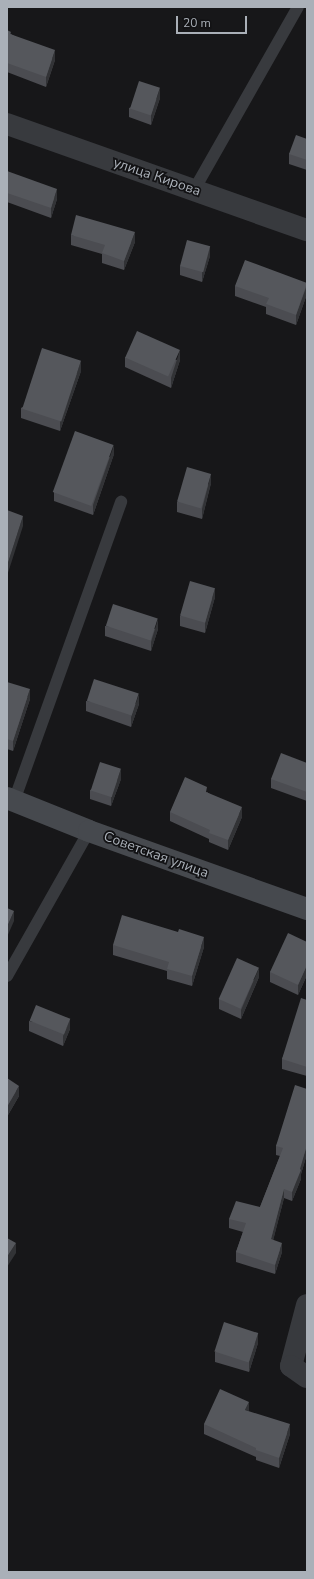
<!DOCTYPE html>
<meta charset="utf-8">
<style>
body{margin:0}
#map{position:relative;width:314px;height:1579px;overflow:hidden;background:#171719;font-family:"Nunito Sans",sans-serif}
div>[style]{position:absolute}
.lane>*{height:12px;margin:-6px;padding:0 6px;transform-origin:6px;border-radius:6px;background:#383a3e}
.street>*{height:22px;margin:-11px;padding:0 11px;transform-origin:11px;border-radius:11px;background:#383a3e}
.secondary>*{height:22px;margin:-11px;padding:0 11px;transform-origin:11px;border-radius:11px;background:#46494e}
.wall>*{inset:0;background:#4b4c51}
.shaded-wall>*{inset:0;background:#323336}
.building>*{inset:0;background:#55575c;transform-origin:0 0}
span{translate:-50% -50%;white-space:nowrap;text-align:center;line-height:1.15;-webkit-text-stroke:3.5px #121214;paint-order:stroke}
.street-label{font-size:14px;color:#aab0b8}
.frame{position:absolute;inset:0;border:8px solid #aab0b8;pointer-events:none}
.scale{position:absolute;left:176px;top:16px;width:71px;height:18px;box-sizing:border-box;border:2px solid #aab0b8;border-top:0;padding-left:5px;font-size:12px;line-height:14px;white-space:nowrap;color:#aab0b8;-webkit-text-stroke:3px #121214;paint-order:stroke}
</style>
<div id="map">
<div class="lane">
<div style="left:194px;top:190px;width:210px;rotate:-60.4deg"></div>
<div style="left:14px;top:801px;width:318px;rotate:-70.3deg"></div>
<div style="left:7px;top:976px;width:167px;rotate:-60.5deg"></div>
</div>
<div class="street">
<div style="left:7px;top:124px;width:318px;rotate:19.5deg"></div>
<div style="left:307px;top:1305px;width:63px;rotate:104.7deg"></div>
<div style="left:291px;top:1366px;width:19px;rotate:35deg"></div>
</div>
<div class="secondary">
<div style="left:7px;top:798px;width:88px;rotate:21.9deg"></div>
<div style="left:89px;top:831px;width:232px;rotate:19.7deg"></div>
</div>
<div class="wall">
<div style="clip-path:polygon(7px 30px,11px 34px,55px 60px,46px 87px,7px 72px)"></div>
<div style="clip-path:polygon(160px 98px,151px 125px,129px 117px,129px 108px)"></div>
<div style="clip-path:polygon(307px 139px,307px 170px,289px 164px,289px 154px)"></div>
<div style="clip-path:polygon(7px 171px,57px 199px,51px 218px,7px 202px)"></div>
<div style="clip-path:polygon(71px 235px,135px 242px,124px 270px,102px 263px,102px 254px,71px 245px)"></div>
<div style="clip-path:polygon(210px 256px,202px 282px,180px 275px,180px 266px)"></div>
<div style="clip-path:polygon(307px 283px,307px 294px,296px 325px,266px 314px,266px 307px,235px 296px,235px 286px)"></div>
<div style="clip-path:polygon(125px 357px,180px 360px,171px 388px,125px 367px)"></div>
<div style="clip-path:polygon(81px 371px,60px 431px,21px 418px,21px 408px)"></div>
<div style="clip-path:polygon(114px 454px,93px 515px,54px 501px,54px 492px)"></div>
<div style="clip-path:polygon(211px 483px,202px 519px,177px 512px,177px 502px)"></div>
<div style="clip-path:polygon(215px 597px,205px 633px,180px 626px,180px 616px)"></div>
<div style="clip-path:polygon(105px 626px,158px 629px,151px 651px,105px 636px)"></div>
<div style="clip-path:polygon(7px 682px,30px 699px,13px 751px,7px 749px)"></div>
<div style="clip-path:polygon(86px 701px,139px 704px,131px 727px,86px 711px)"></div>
<div style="clip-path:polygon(307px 763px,307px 801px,271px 788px,271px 779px)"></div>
<div style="clip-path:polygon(121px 779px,111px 806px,90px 799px,90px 790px)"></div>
<div style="clip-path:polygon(207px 792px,242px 817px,228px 850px,209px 842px,209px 839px,170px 821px,170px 812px)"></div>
<div style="clip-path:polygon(307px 853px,307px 871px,306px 870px,306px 857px)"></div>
<div style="clip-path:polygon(307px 942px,307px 975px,298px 995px,270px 982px,270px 972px)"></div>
<div style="clip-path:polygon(113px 945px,204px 947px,192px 986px,167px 979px,167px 971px,113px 955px)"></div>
<div style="clip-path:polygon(259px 977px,241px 1019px,219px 1009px,219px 999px)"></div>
<div style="clip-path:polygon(307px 1000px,307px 1076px,282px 1069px,282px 1059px)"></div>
<div style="clip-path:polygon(29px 1021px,70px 1029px,63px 1046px,29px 1031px)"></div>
<div style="clip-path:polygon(7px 1078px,19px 1096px,8px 1115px,7px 1114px)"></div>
<div style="clip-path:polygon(307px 1089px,307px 1154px,301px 1174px,301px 1179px,292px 1201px,284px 1198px,273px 1240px,282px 1252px,275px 1274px,236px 1262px,236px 1252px,243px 1232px,229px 1228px,229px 1219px,260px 1207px,280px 1156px,276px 1155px,276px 1146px)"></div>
<div style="clip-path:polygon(258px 1343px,249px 1372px,215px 1362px,215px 1352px)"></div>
<div style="clip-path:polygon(249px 1412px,290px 1434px,279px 1468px,256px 1460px,256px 1457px,204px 1434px,204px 1424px)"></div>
</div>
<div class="shaded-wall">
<div style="clip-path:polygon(55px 50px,55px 60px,46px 87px,46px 77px)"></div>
<div style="clip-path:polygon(160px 88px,160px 98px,151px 125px,151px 115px)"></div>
<div style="clip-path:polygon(57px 189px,57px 199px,51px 218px,51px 208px)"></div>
<div style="clip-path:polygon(135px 232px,135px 242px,124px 270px,124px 261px)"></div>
<div style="clip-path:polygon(210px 246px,210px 256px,202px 282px,202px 272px)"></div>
<div style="clip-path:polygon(307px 285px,307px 294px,296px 325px,296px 315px)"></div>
<div style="clip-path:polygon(180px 350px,180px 360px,171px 388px,171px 378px)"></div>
<div style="clip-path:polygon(81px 361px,81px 371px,60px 431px,60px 422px)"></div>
<div style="clip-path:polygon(114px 445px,114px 454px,93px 515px,93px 505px)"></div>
<div style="clip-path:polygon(211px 474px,211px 483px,202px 519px,202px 509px)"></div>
<div style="clip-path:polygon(23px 516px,23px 526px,7px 576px,7px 566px)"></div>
<div style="clip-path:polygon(215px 588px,215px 597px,205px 633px,205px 623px)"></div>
<div style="clip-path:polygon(158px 619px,158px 629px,151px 651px,151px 642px)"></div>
<div style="clip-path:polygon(30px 689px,30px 699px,13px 751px,13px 741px)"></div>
<div style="clip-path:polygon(139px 694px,139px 704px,131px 727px,131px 717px)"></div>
<div style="clip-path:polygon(121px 769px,121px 779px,111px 806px,111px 797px)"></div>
<div style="clip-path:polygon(242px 807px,242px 817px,228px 850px,228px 840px)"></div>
<div style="clip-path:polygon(14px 911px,14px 921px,7px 937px,7px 927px)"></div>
<div style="clip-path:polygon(204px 937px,204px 947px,192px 986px,192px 976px)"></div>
<div style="clip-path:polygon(307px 965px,307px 975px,298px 995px,298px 985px)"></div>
<div style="clip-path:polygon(259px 968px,259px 977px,241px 1019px,241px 1010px)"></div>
<div style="clip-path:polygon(70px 1019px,70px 1029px,63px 1046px,63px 1036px)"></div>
<div style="clip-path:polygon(19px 1086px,19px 1096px,8px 1115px,8px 1105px)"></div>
<div style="clip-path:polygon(307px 1145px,307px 1154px,301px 1174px,301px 1179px,292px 1201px,292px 1192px)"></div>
<div style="clip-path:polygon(284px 1189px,284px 1198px,271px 1249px,271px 1239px)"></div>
<div style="clip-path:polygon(16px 1243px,16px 1253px,7px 1267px,7px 1257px)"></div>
<div style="clip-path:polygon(282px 1243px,282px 1252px,275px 1274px,275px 1265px)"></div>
<div style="clip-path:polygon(258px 1333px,258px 1343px,249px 1372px,249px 1362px)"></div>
<div style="clip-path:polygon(249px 1402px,249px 1411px,245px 1410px)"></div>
<div style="clip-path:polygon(290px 1424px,290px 1434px,279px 1468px,279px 1458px)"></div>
</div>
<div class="building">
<div style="clip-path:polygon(7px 30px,11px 32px,10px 34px,55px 50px,46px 77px,7px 63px)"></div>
<div style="left:139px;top:81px;width:22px;height:29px;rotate:18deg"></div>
<div style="clip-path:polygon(296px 135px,307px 139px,307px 160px,289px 154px)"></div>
<div style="clip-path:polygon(7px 171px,57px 189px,51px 208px,7px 193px)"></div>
<div style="clip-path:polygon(76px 215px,135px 232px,124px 261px,102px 253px,105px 245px,71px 235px)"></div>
<div style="left:187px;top:240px;width:24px;height:27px;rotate:15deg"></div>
<div style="clip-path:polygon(245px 260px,307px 283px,296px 315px,266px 304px,269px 298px,235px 286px)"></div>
<div style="left:137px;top:331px;width:47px;height:29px;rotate:24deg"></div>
<div style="left:42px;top:348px;width:41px;height:64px;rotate:18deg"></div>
<div style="left:75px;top:431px;width:41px;height:65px;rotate:20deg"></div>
<div style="left:187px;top:467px;width:25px;height:36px;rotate:16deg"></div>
<div style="clip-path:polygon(7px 510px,23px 516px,7px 566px)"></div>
<div style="left:190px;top:581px;width:26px;height:36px;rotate:16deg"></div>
<div style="left:113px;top:604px;width:47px;height:23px;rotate:18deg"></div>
<div style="left:94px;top:679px;width:47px;height:23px;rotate:18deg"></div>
<div style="clip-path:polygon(7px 682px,30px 689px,13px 741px,7px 739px)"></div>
<div style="clip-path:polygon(281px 753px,307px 763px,307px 792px,271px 779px)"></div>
<div style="left:100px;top:762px;width:22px;height:30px;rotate:18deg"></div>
<div style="clip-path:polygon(185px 777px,207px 787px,206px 792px,242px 807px,228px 840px,209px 833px,210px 830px,170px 812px)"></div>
<div style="clip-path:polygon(7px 908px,14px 911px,7px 927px)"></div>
<div style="clip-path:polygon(122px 915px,178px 932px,179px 929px,204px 937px,192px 976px,167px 969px,169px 962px,113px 945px)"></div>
<div style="clip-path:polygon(288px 933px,307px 942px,307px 965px,298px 985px,270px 972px)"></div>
<div style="left:237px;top:958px;width:24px;height:45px;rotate:24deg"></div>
<div style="clip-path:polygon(301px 998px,307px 1000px,307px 1067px,282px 1059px)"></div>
<div style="left:36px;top:1005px;width:37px;height:17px;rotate:22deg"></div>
<div style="clip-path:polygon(7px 1078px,19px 1086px,8px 1105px,7px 1104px)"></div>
<div style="clip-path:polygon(295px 1085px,307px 1089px,307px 1145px,300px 1169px,301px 1170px,292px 1192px,284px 1189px,271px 1239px,282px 1243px,275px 1265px,236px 1252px,246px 1223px,229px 1219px,236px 1201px,260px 1207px,283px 1148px,276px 1146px)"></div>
<div style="clip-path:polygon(7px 1238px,16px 1243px,7px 1257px)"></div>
<div style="left:224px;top:1322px;width:36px;height:31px;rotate:18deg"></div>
<div style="clip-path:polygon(220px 1389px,249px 1402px,245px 1410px,290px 1424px,279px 1458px,256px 1450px,256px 1448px,204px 1424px)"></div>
</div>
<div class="street-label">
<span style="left:157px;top:177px;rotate:19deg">улица Кирова</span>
<span style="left:156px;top:855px;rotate:20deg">Советская улица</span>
</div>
<div class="frame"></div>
<div class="scale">20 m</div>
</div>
